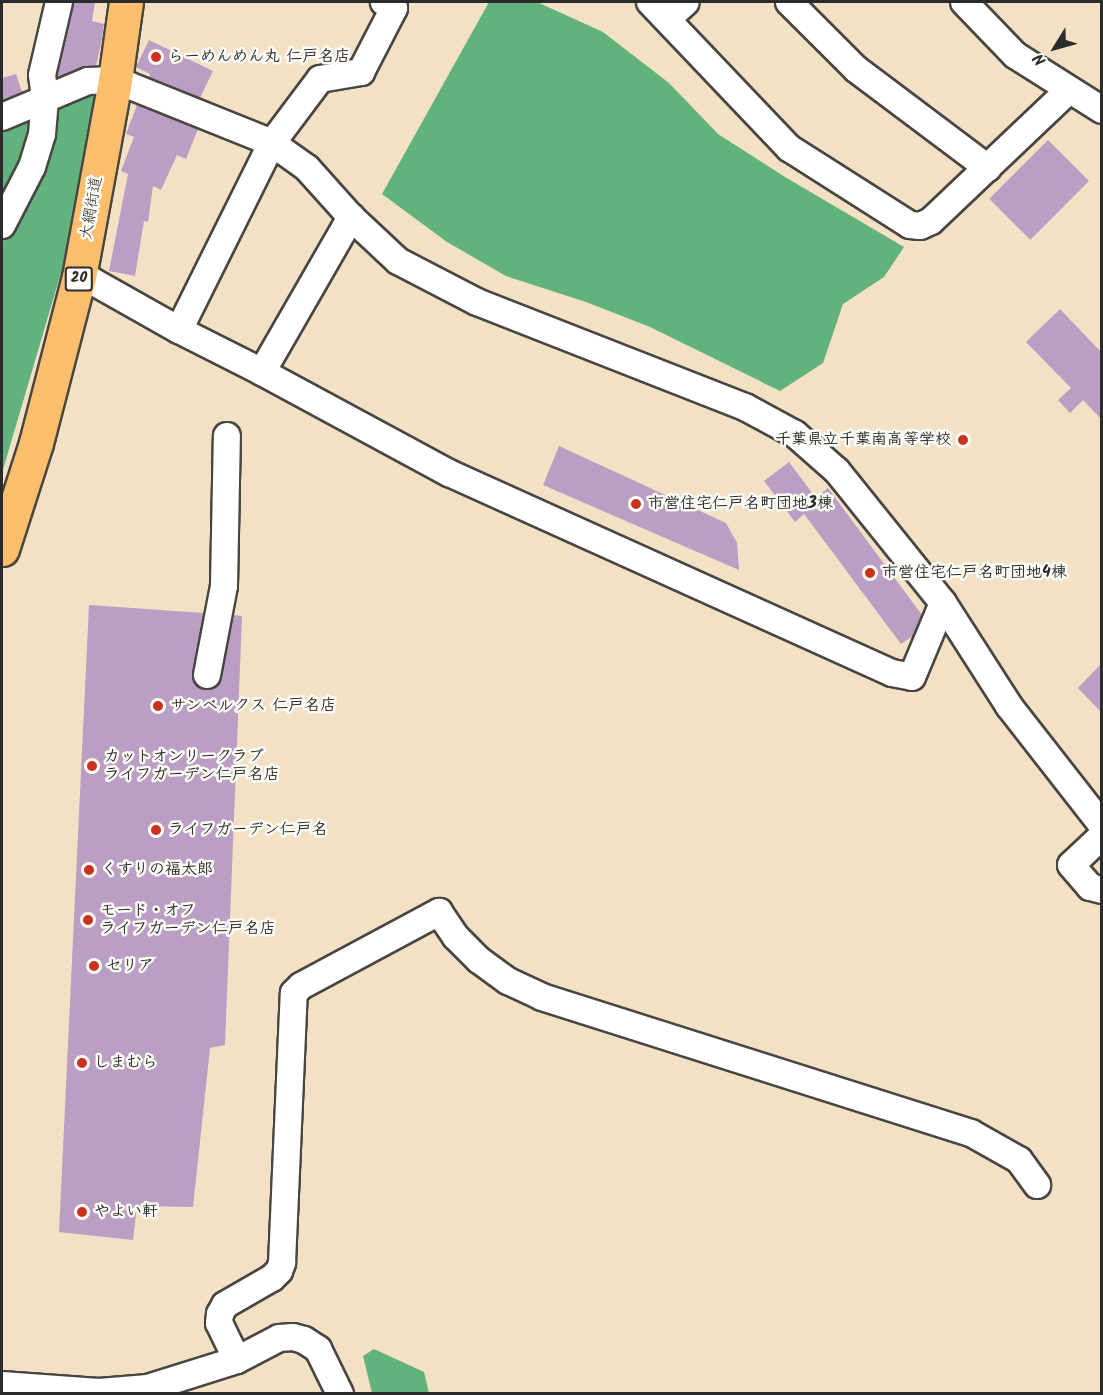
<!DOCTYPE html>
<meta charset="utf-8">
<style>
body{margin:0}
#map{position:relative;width:1103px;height:1395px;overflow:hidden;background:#f2e1c4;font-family:Kalam,"Klee One",sans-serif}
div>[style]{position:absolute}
.forest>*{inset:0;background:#62b27e}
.building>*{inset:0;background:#bb9ec4;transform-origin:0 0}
.roads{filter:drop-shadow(2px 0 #494642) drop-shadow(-2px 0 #494642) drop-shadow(0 2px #494642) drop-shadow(0 -2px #494642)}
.minor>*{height:26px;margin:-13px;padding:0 13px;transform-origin:13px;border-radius:13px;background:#fff}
.major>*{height:33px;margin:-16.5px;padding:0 16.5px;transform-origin:16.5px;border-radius:16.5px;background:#fabe6d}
.dots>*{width:16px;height:16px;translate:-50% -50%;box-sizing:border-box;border:3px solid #fdfcf7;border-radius:50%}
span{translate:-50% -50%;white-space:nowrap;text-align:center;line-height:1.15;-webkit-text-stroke:5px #fdfcf7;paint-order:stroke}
.shield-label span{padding:2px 4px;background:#fdfcf7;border:2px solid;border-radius:4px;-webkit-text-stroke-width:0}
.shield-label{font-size:15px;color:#2b2b2b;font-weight:700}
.poi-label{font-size:16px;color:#2b2b2b;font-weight:700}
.left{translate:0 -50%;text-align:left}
.right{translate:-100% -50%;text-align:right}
.street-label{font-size:16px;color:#2b2b2b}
.frame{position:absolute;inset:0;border:3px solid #2b2b2b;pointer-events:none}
.north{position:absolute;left:1025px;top:18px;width:60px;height:60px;-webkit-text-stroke:4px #fdfcf7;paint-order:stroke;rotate:233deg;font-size:16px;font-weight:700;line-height:24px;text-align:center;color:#2b2b2b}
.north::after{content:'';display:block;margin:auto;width:21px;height:27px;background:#2b2b2b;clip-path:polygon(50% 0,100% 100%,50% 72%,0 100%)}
</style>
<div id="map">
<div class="forest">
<div style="clip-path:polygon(489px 2px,537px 2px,603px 32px,669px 83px,718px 134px,785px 177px,904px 247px,884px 277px,843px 304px,823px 363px,780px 391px,650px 327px,586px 302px,506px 276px,447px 242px,382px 194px)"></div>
<div style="clip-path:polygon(88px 87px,98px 94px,65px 259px,2px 473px,2px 244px,59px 98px)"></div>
<div style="clip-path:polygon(35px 111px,28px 159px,2px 199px,2px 125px)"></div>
<div style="clip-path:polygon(374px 1349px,424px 1372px,429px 1393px,372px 1393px,363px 1356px)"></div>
</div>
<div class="building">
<div style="clip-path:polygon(74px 2px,95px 2px,92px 21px,104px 24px,101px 44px,96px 66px,83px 67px,57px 78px)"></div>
<div style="clip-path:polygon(149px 40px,213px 71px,200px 98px,149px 77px,150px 74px,136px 67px)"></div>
<div style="clip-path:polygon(16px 74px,22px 92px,2px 101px,2px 78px)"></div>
<div style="clip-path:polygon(137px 105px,198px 129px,186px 159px,177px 155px,161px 190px,153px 186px,148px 222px,144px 221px,135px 276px,109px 271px,128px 174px,121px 171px,134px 137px,126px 134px)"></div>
<div style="left:1048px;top:140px;width:58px;height:83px;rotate:45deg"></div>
<div style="clip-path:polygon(1060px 309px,1101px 352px,1101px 419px,1083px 400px,1070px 413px,1058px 400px,1071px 388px,1026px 342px)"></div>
<div style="clip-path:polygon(559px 446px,726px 523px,737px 543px,739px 570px,543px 485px)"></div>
<div style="clip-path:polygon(789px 462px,816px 498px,828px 488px,922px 615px,913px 636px,901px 644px,804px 514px,795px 522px,764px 481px)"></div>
<div style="clip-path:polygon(89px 605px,204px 613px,192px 673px,197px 686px,205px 690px,219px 684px,234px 615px,242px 616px,225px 1045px,210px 1048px,193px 1207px,137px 1206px,133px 1240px,59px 1232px)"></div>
<div style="clip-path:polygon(1101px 664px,1101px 712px,1078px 688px)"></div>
</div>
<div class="roads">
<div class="minor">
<div style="left:650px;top:2px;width:202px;rotate:46.4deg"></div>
<div style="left:789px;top:148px;width:143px;rotate:32.5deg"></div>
<div style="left:910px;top:225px;width:10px;rotate:6deg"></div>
<div style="left:920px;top:226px;width:12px;rotate:-24deg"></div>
<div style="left:931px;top:221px;width:189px;rotate:-43.5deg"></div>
<div style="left:789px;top:2px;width:95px;rotate:45deg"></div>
<div style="left:856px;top:69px;width:165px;rotate:36.9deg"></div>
<div style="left:964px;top:2px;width:74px;rotate:46.1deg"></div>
<div style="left:1015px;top:55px;width:103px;rotate:32.3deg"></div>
<div style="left:667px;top:19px;width:25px;rotate:-42deg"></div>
<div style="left:2px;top:117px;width:93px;rotate:-22.7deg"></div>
<div style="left:88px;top:81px;width:27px;rotate:-2deg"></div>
<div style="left:115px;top:80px;width:14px;rotate:21deg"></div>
<div style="left:128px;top:85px;width:155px;rotate:21.9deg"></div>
<div style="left:272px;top:143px;width:43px;rotate:35.5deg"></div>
<div style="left:307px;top:168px;width:66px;rotate:48.1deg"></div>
<div style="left:351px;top:217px;width:64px;rotate:43.1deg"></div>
<div style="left:398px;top:261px;width:89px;rotate:27.4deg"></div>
<div style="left:477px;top:302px;width:288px;rotate:21.4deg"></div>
<div style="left:745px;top:407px;width:57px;rotate:28.4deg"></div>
<div style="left:795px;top:434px;width:56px;rotate:41.4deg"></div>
<div style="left:837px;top:471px;width:169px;rotate:51.2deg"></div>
<div style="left:943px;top:603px;width:122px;rotate:57.3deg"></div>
<div style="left:1009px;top:706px;width:151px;rotate:52deg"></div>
<div style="left:2px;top:225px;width:65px;rotate:-62.7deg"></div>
<div style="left:32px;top:167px;width:34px;rotate:-73deg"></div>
<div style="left:42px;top:134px;width:35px;rotate:-85deg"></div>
<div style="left:45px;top:99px;width:24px;rotate:-97deg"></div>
<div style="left:42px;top:75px;width:75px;rotate:-76.9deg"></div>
<div style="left:79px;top:277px;width:14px;rotate:17deg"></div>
<div style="left:92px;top:281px;width:100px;rotate:29.4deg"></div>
<div style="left:179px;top:330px;width:93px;rotate:26.8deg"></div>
<div style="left:262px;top:372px;width:213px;rotate:28.4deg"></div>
<div style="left:449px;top:473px;width:486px;rotate:24.3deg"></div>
<div style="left:892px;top:673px;width:20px;rotate:11deg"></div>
<div style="left:912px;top:677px;width:80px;rotate:-67.3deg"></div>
<div style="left:179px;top:330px;width:209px;rotate:-63.6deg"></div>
<div style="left:272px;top:143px;width:80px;rotate:-53.1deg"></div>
<div style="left:320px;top:79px;width:42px;rotate:-9.7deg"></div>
<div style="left:361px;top:72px;width:72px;rotate:-62.7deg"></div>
<div style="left:394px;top:8px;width:12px;rotate:-149deg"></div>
<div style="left:262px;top:372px;width:179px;rotate:-60.1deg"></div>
<div style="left:207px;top:675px;width:91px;rotate:-79.2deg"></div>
<div style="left:224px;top:586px;width:150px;rotate:-88.9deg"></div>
<div style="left:1102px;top:836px;width:42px;rotate:136.9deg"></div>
<div style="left:1071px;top:865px;width:29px;rotate:49deg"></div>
<div style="left:1090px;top:887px;width:12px;rotate:14deg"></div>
<div style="left:237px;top:1360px;width:41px;rotate:-115.9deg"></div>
<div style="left:219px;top:1323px;width:9px;rotate:-84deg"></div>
<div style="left:220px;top:1314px;width:10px;rotate:-61deg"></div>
<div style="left:225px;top:1305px;width:54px;rotate:-29.9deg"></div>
<div style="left:272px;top:1278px;width:10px;rotate:-45deg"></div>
<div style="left:279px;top:1271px;width:9px;rotate:-69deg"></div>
<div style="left:282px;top:1263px;width:270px;rotate:-87.5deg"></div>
<div style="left:294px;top:993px;width:10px;rotate:-45deg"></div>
<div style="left:301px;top:986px;width:157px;rotate:-28.2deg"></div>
<div style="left:439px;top:912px;width:30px;rotate:56deg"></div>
<div style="left:456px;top:937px;width:33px;rotate:45deg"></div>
<div style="left:479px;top:960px;width:36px;rotate:36deg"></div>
<div style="left:508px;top:981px;width:38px;rotate:25deg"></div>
<div style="left:542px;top:997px;width:450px;rotate:17.6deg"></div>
<div style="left:971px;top:1133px;width:55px;rotate:29.4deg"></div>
<div style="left:1019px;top:1160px;width:31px;rotate:54deg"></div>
<div style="left:2px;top:1385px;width:97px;rotate:4.1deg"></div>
<div style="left:99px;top:1392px;width:49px;rotate:-4.7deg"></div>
<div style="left:148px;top:1388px;width:93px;rotate:-17.5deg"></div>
<div style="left:237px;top:1360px;width:47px;rotate:-27.6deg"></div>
<div style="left:279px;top:1338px;width:14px;rotate:-4deg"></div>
<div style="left:293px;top:1337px;width:11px;rotate:15deg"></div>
<div style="left:304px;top:1340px;width:17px;rotate:33deg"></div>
<div style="left:318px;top:1349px;width:50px;rotate:63.9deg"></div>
</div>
<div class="major">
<div style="left:2px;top:549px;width:111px;rotate:-72.2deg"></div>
<div style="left:36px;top:443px;width:171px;rotate:-75.5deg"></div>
<div style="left:79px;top:277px;width:200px;rotate:-79.6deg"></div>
<div style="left:115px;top:80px;width:79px;rotate:-82deg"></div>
</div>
</div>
<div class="dots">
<div style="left:156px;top:57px;background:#c8321e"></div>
<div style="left:963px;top:440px;background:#c8321e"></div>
<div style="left:636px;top:504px;background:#c8321e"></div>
<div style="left:870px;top:573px;background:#c8321e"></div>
<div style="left:158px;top:706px;background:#c8321e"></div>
<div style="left:92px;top:766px;background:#c8321e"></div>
<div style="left:156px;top:830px;background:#c8321e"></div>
<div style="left:89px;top:870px;background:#c8321e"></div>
<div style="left:88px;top:920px;background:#c8321e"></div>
<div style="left:94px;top:966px;background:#c8321e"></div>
<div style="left:82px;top:1063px;background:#c8321e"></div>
<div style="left:82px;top:1212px;background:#c8321e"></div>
</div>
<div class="shield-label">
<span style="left:79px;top:279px">20</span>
</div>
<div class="poi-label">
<span class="left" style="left:168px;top:57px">らーめんめん丸 仁戸名店</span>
<span class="right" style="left:951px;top:440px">千葉県立千葉南高等学校</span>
<span class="left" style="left:648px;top:504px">市営住宅仁戸名町団地3棟</span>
<span class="left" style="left:882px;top:573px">市営住宅仁戸名町団地4棟</span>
<span class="left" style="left:170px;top:706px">サンベルクス 仁戸名店</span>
<span class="left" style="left:104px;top:766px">カットオンリークラブ<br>ライフガーデン仁戸名店</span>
<span class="left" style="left:168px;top:830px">ライフガーデン仁戸名</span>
<span class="left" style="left:101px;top:870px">くすりの福太郎</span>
<span class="left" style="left:100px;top:920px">モード・オフ<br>ライフガーデン仁戸名店</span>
<span class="left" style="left:106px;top:966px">セリア</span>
<span class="left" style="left:94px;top:1063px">しまむら</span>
<span class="left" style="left:94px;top:1212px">やよい軒</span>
</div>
<div class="street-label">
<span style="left:92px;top:208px;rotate:-80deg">大網街道</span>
</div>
<div class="frame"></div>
<div class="north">N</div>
</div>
